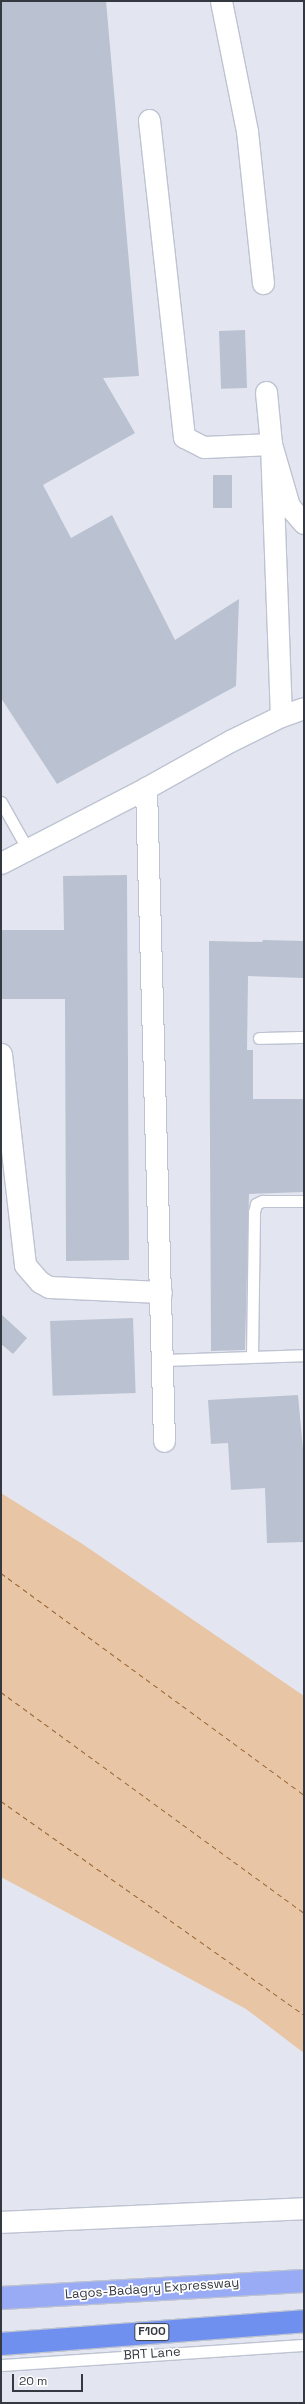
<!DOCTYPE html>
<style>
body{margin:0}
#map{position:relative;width:305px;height:2404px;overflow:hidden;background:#e3e6f0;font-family:"Space Grotesk",sans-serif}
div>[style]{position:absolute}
.water>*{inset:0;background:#e8c5a4}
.ferry>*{height:1px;margin-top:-0.5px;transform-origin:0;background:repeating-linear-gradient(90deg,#9a6837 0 5px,transparent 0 9px)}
.building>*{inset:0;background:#bac1d0;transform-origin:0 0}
.roads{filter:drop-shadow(1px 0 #bec3d2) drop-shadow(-1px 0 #bec3d2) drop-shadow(0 1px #bec3d2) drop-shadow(0 -1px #bec3d2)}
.service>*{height:11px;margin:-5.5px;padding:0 5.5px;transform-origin:5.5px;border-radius:5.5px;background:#fff}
.minor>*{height:21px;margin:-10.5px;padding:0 10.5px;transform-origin:10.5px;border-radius:10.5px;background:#fff}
.primary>*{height:22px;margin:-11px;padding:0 11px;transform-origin:11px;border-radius:11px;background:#98abf4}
.motorway>*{height:22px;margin:-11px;padding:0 11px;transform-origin:11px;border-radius:11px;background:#6f90ef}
span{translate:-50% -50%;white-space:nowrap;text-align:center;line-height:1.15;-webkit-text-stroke:3.5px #fff;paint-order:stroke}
.shield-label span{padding:1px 3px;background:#fff;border:1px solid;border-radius:3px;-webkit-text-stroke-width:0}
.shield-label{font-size:12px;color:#343841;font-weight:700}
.street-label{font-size:13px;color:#343841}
.frame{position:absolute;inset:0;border:2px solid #343841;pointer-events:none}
.scale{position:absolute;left:12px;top:2374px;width:71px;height:18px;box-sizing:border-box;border:2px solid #343841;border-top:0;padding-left:5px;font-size:12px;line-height:14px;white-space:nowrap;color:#343841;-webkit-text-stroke:3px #fff;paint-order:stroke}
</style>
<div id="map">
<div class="water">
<div style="clip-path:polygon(1px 1493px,81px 1543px,304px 1696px,304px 2053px,246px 2009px,1px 1877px)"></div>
</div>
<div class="ferry">
<div style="left:1px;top:1573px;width:376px;rotate:36.2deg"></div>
<div style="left:1px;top:1692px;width:375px;rotate:36.1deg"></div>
<div style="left:1px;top:1801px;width:371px;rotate:35.2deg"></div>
</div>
<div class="building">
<div style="clip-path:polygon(1px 1px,106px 1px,139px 376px,103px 378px,135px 433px,43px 485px,71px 538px,112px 515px,175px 640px,239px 599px,236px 686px,57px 784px,1px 698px)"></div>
<div style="left:245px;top:330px;width:58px;height:26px;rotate:88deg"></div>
<div style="left:232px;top:475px;width:33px;height:19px;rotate:90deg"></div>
<div style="clip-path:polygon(127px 875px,129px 1260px,66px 1261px,65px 999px,1px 999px,1px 930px,64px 930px,63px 876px)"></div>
<div style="clip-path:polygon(263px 940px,304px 941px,304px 978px,248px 976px,247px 1050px,253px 1050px,253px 1099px,304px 1099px,304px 1192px,249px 1194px,245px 1350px,211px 1351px,209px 941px,262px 942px)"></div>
<div style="clip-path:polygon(1px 1314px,27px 1338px,13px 1354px,1px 1344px)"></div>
<div style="left:133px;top:1318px;width:75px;height:83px;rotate:88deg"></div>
<div style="clip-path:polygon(298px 1395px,304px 1460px,304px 1542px,267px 1543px,265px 1488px,231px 1490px,228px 1443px,211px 1444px,208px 1400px)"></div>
</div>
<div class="roads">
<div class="service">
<div style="left:1px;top:802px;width:55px;rotate:60.6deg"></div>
<div style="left:259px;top:1038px;width:45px;rotate:-1.3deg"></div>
<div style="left:252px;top:1357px;width:145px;rotate:-89.2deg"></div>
<div style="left:254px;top:1212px;width:8px;rotate:-76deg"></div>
<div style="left:256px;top:1204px;width:7px;rotate:-27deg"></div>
<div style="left:262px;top:1201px;width:42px"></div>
<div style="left:163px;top:1360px;width:141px;rotate:-2deg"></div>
<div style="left:1px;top:2365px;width:304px;rotate:-3.8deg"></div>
</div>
<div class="minor">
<div style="left:221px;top:1px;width:133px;rotate:78.7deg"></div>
<div style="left:247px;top:131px;width:153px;rotate:84deg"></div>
<div style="left:149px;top:120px;width:319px;rotate:83.7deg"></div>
<div style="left:184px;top:437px;width:22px;rotate:27deg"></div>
<div style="left:204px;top:447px;width:67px;rotate:-2.6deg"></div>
<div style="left:271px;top:444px;width:65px;rotate:73.8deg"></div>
<div style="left:289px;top:506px;width:23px;rotate:49deg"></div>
<div style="left:266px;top:392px;width:52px;rotate:84.5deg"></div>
<div style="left:271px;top:444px;width:272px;rotate:87.9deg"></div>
<div style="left:146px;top:788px;width:653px;rotate:88.42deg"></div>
<div style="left:1px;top:863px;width:163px;rotate:-27.3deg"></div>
<div style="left:146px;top:788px;width:96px;rotate:-29.2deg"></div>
<div style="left:230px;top:741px;width:57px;rotate:-26.1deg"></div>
<div style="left:281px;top:716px;width:24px;rotate:-19deg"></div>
<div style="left:1px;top:1054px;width:212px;rotate:83.5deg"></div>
<div style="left:25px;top:1265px;width:23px;rotate:49deg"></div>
<div style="left:40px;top:1282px;width:10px;rotate:29deg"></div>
<div style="left:49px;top:1287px;width:112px;rotate:2.6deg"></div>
<div style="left:1px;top:2222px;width:303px;rotate:-2.6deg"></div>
</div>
<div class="primary">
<div style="left:1px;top:2298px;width:303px;rotate:-3.2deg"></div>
</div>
<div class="motorway">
<div style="left:1px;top:2344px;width:304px;rotate:-4.3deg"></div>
</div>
</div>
<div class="shield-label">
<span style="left:152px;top:2332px">F100</span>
</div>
<div class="street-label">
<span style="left:152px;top:2289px;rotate:-4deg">Lagos-Badagry Expressway</span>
<span style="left:152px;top:2354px;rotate:-4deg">BRT Lane</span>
</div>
<div class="frame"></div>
<div class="scale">20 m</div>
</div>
